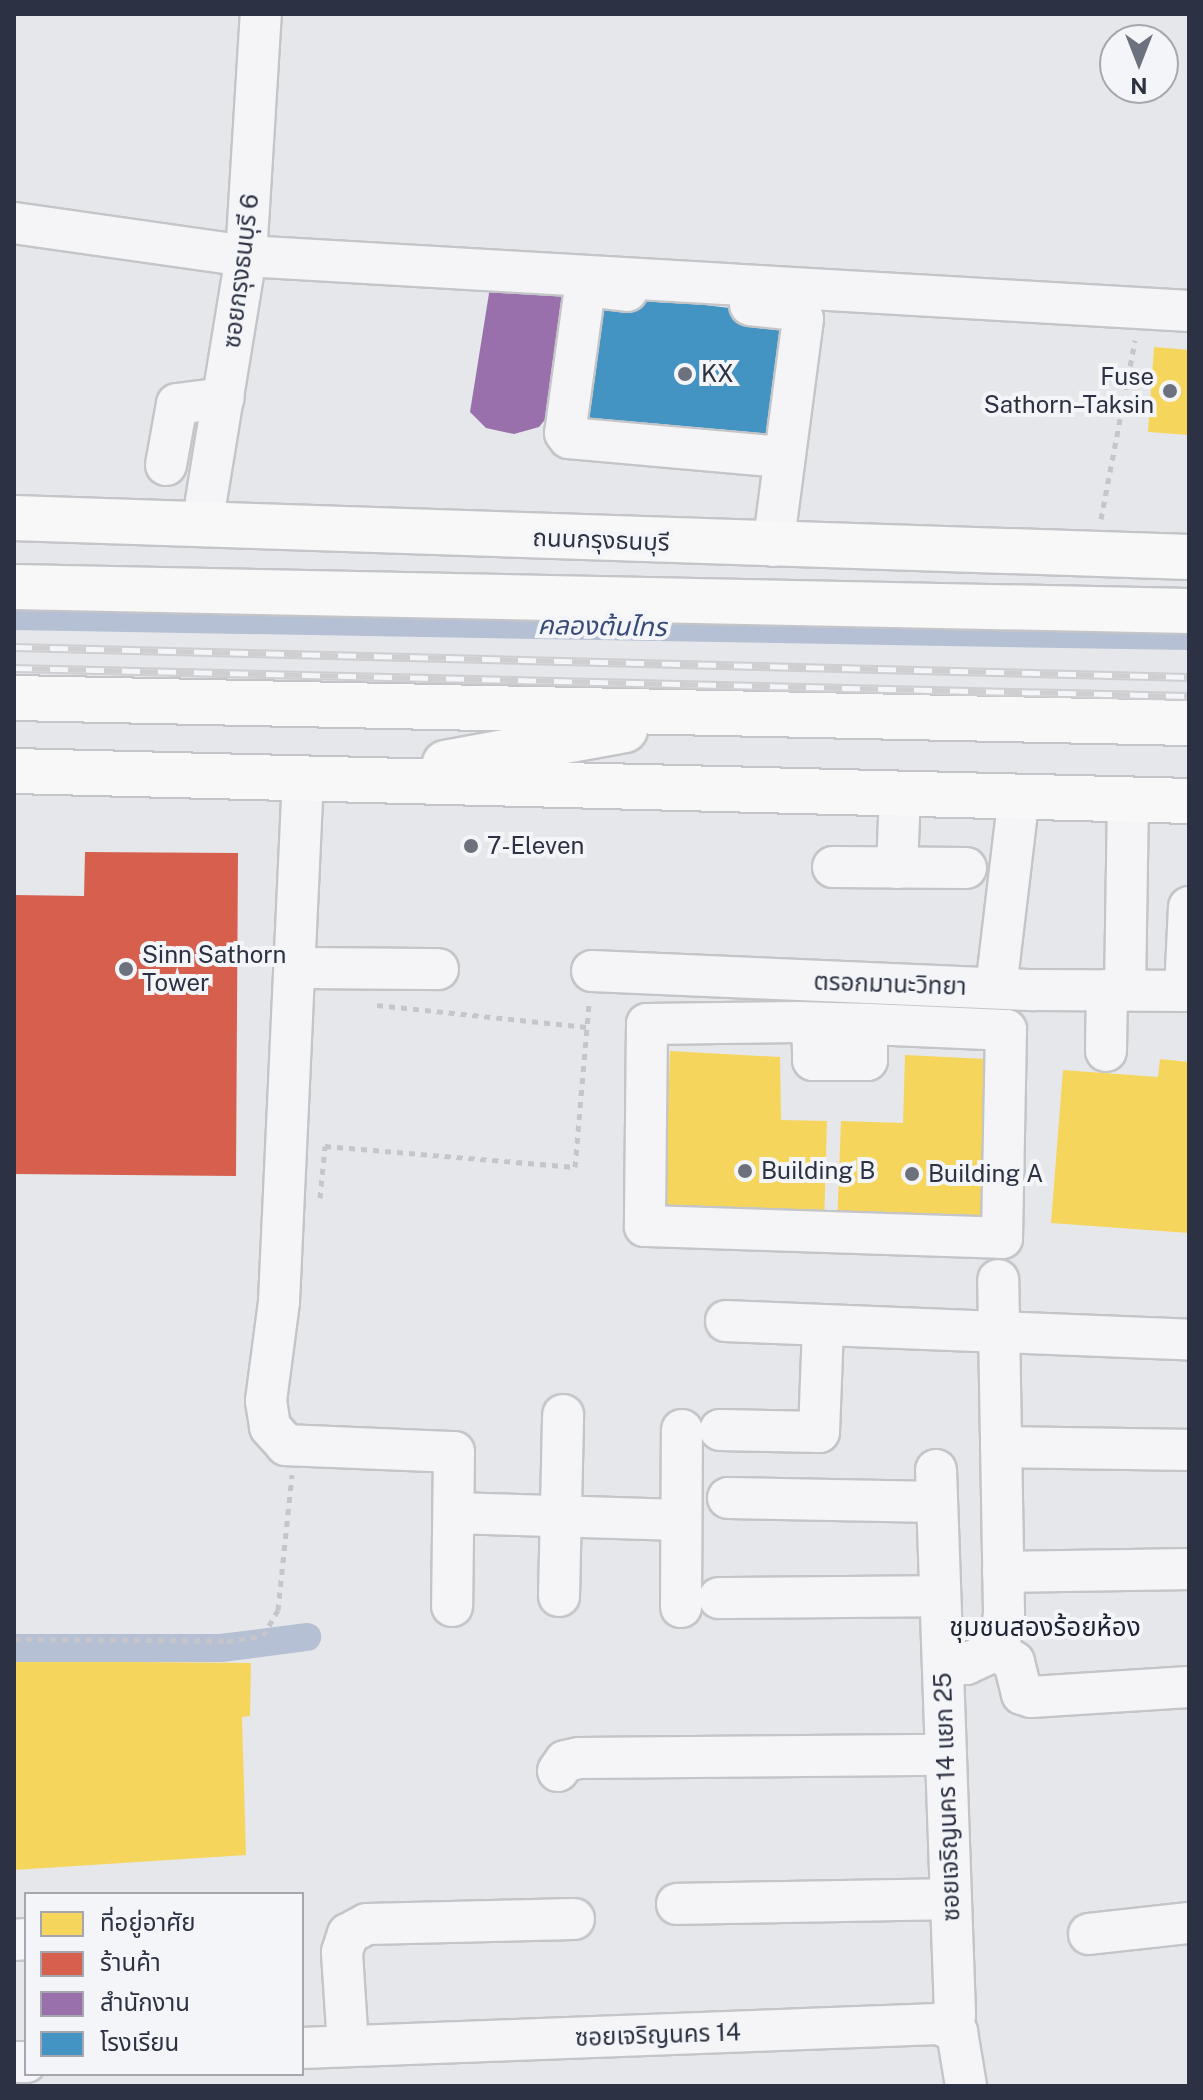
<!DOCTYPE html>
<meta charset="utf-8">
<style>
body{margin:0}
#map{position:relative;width:1203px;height:2100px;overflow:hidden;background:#e5e7ea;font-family:"Public Sans","Noto Sans Thai",sans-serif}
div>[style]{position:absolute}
.homes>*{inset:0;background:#f6d55c}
.shops>*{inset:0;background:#d6604d}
.offices>*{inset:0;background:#9970ab}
.schools>*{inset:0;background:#4393c3;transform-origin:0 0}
.canal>*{height:28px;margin:-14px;padding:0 14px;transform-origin:14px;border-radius:14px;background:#b5c0d4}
.path>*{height:5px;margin-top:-2.5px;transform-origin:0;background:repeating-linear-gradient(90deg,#c5c5ca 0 6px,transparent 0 12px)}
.roads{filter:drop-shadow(2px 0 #c3c5c8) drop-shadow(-2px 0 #c3c5c8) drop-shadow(0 2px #c3c5c8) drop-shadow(0 -2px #c3c5c8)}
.minor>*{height:40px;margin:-20px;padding:0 20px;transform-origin:20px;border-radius:20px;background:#f5f5f7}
.major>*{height:44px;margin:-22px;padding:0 22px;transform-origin:22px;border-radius:22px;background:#f8f8f8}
.rail>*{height:9px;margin-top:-4.5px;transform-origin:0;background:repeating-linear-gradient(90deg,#f4f5f8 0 18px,#cfcfd2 0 36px);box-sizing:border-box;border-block:2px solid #cfcfd2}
.dots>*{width:22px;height:22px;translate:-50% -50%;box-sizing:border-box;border:4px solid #f4f5f8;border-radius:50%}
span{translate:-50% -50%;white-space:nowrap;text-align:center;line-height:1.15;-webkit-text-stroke:8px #f4f5f8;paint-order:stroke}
.street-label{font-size:24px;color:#2c3143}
.poi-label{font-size:24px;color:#2c3143}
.left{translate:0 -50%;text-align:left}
.right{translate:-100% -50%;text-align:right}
.water-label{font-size:26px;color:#374b76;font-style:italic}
.neighbourhood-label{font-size:26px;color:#1e2334}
.frame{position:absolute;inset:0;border:16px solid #2c3143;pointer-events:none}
.legend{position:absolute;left:24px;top:1892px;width:280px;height:184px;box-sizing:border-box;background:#f4f5f8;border:2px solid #a4a7b0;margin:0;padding:10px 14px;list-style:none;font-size:24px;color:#2c3143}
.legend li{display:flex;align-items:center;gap:16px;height:40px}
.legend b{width:40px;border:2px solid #a4a7b0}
.north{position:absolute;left:1099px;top:24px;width:80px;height:80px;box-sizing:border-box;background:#f4f5f8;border:2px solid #a4a7b0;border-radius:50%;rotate:180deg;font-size:22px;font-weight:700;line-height:32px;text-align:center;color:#2c3143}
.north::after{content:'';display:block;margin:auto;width:28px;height:36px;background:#6d717d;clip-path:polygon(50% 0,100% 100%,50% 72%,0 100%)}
</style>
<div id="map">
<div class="homes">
<div style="clip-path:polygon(1154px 347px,1189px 350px,1189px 435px,1148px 432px)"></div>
<div style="clip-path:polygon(670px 1051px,780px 1057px,781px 1120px,827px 1121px,824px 1226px,664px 1221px)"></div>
<div style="clip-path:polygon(905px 1055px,986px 1059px,984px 1230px,837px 1226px,841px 1121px,903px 1123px)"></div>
<div style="clip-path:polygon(1160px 1059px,1189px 1062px,1189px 1233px,1051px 1223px,1063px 1070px,1158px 1077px)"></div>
<div style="clip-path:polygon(14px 1661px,251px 1663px,250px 1716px,242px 1717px,246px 1855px,14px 1870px)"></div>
</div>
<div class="shops">
<div style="clip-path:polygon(85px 852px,238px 853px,236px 1176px,14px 1174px,14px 895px,84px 896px)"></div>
</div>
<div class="offices">
<div style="clip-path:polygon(491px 281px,571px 287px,548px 416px,539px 427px,514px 434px,486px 428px,470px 412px)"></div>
</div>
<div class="schools">
<div style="left:591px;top:291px;width:201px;height:142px;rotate:7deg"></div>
</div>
<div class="canal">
<div style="left:14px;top:616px;width:1175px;rotate:0.98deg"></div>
<div style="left:14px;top:1648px;width:207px"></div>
<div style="left:221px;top:1648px;width:87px;rotate:-7.3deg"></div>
</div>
<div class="path">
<div style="left:1101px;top:519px;width:182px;rotate:-79.2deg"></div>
<div style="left:377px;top:1005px;width:211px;rotate:6deg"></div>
<div style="left:320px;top:1198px;width:52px;rotate:-84.5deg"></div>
<div style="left:325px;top:1146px;width:251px;rotate:4.8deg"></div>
<div style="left:575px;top:1167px;width:164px;rotate:-85.1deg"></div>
<div style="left:14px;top:1639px;width:213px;rotate:0.5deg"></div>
<div style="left:227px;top:1641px;width:36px;rotate:-8deg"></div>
<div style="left:263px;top:1636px;width:30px;rotate:-60deg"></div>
<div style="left:278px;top:1610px;width:136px;rotate:-84.1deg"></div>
</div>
<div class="roads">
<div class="minor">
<div style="left:14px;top:223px;width:234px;rotate:8.1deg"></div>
<div style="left:246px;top:256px;width:945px;rotate:3.34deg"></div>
<div style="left:627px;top:291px;width:33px;rotate:-173deg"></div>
<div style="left:594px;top:287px;width:13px;rotate:141deg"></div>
<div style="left:584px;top:295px;width:139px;rotate:97.8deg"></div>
<div style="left:565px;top:433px;width:6px;rotate:51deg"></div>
<div style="left:569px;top:438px;width:216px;rotate:5.1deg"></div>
<div style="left:750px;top:305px;width:45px;rotate:6.3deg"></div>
<div style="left:795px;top:310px;width:12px;rotate:48deg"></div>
<div style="left:803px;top:319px;width:229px;rotate:97.5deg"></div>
<div style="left:166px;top:465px;width:62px;rotate:-79.8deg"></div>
<div style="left:177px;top:404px;width:47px;rotate:-7.3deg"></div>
<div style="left:202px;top:525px;width:273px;rotate:-80.7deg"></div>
<div style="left:246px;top:256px;width:242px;rotate:-86.5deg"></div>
<div style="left:303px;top:777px;width:526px;rotate:92.62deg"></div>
<div style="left:279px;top:1302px;width:100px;rotate:97.5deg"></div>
<div style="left:266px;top:1401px;width:26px;rotate:81deg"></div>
<div style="left:270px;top:1427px;width:24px;rotate:48deg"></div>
<div style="left:286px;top:1445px;width:168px;rotate:2.4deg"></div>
<div style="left:454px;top:1452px;width:154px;rotate:90.7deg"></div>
<div style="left:833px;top:867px;width:133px;rotate:0.4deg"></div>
<div style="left:897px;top:868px;width:75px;rotate:-87.7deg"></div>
<div style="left:295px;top:968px;width:143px;rotate:0.4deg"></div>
<div style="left:592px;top:971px;width:443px;rotate:2.5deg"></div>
<div style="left:1035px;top:990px;width:154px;rotate:0.4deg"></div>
<div style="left:996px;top:988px;width:193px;rotate:-83.2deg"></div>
<div style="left:1125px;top:990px;width:190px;rotate:-89.1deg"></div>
<div style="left:1185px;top:991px;width:84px;rotate:-87.3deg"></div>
<div style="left:812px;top:1023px;width:37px;rotate:88deg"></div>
<div style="left:813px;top:1060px;width:54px"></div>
<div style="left:867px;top:1060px;width:36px;rotate:-90deg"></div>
<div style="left:867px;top:1024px;width:70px;rotate:-178.4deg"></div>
<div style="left:797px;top:1022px;width:150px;rotate:179.2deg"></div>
<div style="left:647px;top:1024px;width:202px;rotate:90.6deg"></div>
<div style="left:645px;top:1226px;width:357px;rotate:1.9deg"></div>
<div style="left:1002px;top:1238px;width:208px;rotate:-88.9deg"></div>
<div style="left:1006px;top:1030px;width:139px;rotate:-177.5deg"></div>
<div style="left:1106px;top:1051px;width:61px;rotate:-89.1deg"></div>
<div style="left:726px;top:1321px;width:463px;rotate:2.3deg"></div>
<div style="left:720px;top:1430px;width:99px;rotate:1.2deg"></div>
<div style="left:819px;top:1432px;width:106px;rotate:-87.8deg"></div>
<div style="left:1001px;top:1447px;width:188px;rotate:0.9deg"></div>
<div style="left:936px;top:1470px;width:545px;rotate:88deg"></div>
<div style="left:955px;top:2015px;width:13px;rotate:113deg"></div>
<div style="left:728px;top:1498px;width:209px;rotate:1.1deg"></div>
<div style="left:454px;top:1513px;width:226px;rotate:1.8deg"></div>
<div style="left:1003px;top:1572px;width:186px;rotate:-0.9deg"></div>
<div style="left:559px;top:1596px;width:181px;rotate:-88.7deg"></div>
<div style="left:719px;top:1598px;width:221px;rotate:-0.5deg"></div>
<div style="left:681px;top:1607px;width:177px;rotate:-89.7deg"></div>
<div style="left:994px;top:1649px;width:24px;rotate:33deg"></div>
<div style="left:1014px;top:1662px;width:33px;rotate:76deg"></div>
<div style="left:1022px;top:1694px;width:9px;rotate:18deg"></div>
<div style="left:1031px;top:1697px;width:158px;rotate:-3.6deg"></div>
<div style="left:943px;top:1664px;width:23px"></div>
<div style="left:966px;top:1664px;width:26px;rotate:-25deg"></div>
<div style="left:990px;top:1653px;width:15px;rotate:-48deg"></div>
<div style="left:1000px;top:1642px;width:30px;rotate:-82deg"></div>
<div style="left:1004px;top:1612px;width:332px;rotate:-91deg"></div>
<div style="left:558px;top:1771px;width:12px;rotate:-55deg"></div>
<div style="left:565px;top:1761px;width:14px;rotate:-12deg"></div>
<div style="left:579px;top:1758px;width:367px;rotate:-0.5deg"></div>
<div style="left:677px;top:1904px;width:274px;rotate:-1deg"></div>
<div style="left:1089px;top:1934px;width:101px;rotate:-6.3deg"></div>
<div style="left:14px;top:1940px;width:12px;rotate:-5deg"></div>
<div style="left:348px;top:2046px;width:94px;rotate:-93.7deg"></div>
<div style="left:342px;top:1952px;width:19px;rotate:-72deg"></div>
<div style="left:348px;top:1934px;width:21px;rotate:-28deg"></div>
<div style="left:367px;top:1924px;width:207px;rotate:-1.4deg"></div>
<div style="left:302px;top:2048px;width:637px;rotate:-2.16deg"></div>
<div style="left:939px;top:2024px;width:20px;rotate:24deg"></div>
<div style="left:957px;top:2032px;width:55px;rotate:80.5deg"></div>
<div style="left:14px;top:2062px;width:12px"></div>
</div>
<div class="major">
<div style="left:14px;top:518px;width:1176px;rotate:1.9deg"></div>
<div style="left:14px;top:587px;width:1175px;rotate:1.17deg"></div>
<div style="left:14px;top:698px;width:1175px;rotate:1.22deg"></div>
<div style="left:445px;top:763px;width:183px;rotate:-10.4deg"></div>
<div style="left:14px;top:771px;width:1175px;rotate:1.46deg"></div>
</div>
</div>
<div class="rail">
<div style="left:14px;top:647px;width:1175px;rotate:1.46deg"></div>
<div style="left:14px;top:668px;width:1175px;rotate:1.37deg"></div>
</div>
<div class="dots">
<div style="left:685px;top:374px;background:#6d717d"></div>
<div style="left:1170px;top:391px;background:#6d717d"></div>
<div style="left:471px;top:846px;background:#6d717d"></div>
<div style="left:126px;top:969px;background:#6d717d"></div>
<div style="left:745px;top:1171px;background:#6d717d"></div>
<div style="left:912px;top:1174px;background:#6d717d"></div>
</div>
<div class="street-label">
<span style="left:241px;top:271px;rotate:-83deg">ซอยกรุงธนบุรี 6</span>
<span style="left:601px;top:540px;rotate:2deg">ถนนกรุงธนบุรี</span>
<span style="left:890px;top:984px;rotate:2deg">ตรอกมานะวิทยา</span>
<span style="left:947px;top:1797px;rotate:-92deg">ซอยเจริญนคร 14 แยก 25</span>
<span style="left:658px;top:2035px;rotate:-2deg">ซอยเจริญนคร 14</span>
</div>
<div class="poi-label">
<span class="left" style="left:701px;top:374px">KX</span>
<span class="right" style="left:1154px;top:391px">Fuse<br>Sathorn–Taksin</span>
<span class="left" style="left:487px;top:846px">7-Eleven</span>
<span class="left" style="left:142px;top:969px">Sinn Sathorn<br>Tower</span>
<span class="left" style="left:761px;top:1171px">Building B</span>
<span class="left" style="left:928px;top:1174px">Building A</span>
</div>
<div class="water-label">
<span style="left:602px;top:626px;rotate:1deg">คลองต้นไทร</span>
</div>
<div class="neighbourhood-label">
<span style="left:1045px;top:1627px">ชุมชนสองร้อยห้อง</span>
</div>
<div class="frame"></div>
<ul class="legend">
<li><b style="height:22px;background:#f6d55c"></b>ที่อยู่อาศัย</li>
<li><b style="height:22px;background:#d6604d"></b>ร้านค้า</li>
<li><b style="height:22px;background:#9970ab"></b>สำนักงาน</li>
<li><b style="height:22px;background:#4393c3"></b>โรงเรียน</li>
</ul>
<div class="north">N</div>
</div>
